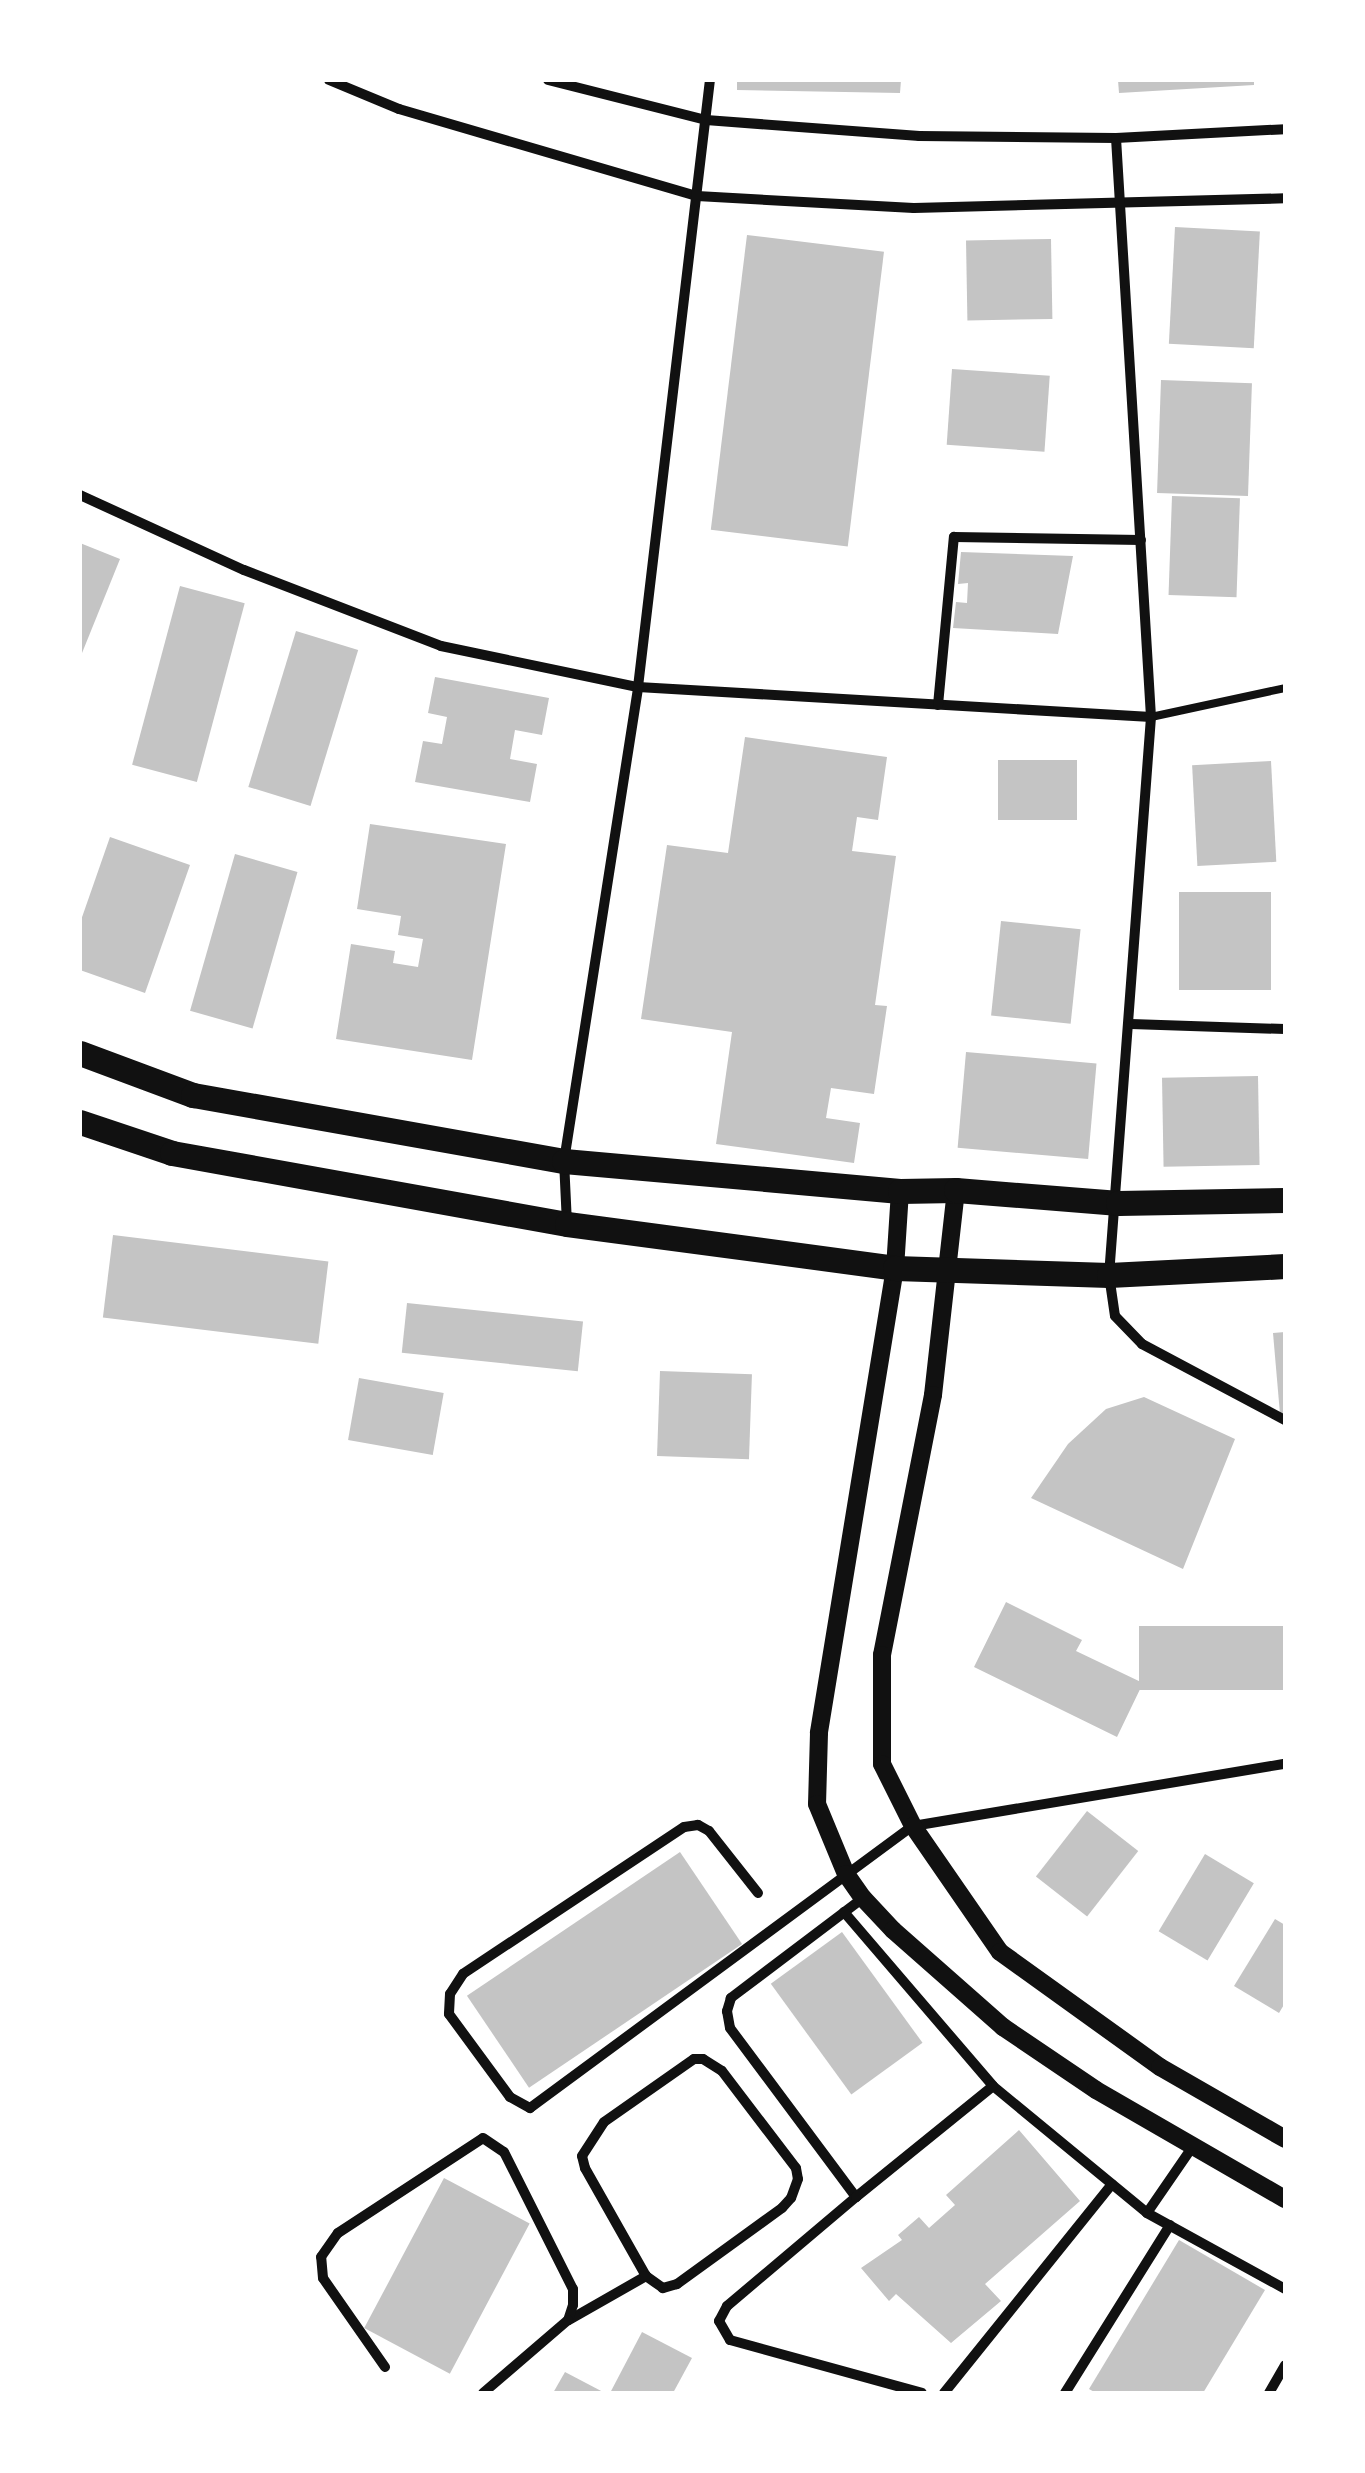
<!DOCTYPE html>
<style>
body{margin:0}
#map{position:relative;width:1365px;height:2473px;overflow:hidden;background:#fff;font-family:Figtree,sans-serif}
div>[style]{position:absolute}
.building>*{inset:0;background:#c4c4c4;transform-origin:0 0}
.service>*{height:8px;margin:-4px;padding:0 4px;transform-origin:4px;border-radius:4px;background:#111}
.minor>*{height:10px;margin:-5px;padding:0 5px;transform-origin:5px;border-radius:5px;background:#111}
.tertiary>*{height:18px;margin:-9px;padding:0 9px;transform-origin:9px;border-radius:9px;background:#111}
.primary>*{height:25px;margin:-12.5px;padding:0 12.5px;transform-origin:12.5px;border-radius:12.5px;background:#111}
span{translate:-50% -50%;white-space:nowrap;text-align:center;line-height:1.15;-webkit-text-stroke:8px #fff;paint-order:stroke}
.frame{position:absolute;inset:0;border:82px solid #fff;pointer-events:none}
</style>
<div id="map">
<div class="building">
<div style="clip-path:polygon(737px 80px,901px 80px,900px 93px,737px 90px)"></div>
<div style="clip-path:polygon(1118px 80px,1254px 80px,1254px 85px,1119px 93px)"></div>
<div style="left:1175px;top:227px;width:85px;height:117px;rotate:3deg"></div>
<div style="left:747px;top:235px;width:138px;height:297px;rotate:7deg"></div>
<div style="left:1051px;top:239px;width:80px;height:85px;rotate:89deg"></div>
<div style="left:952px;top:369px;width:98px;height:76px;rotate:4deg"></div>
<div style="left:1161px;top:380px;width:91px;height:113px;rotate:2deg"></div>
<div style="left:1172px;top:496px;width:68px;height:99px;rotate:2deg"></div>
<div style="clip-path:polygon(80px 543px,120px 559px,80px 658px)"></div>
<div style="clip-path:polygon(961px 552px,1073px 556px,1058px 634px,953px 628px,956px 602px,967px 603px,968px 583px,958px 584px)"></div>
<div style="left:180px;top:586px;width:67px;height:185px;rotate:15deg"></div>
<div style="left:296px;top:631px;width:65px;height:163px;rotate:17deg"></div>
<div style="clip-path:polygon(435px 677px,549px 698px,542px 735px,515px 730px,510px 759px,537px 764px,530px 802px,415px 782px,423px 741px,442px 744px,447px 717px,428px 713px)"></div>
<div style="clip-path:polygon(745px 737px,887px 757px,878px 820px,857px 817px,852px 851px,896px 856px,875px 1005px,887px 1006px,874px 1094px,831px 1088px,826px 1118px,860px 1123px,854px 1163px,716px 1144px,732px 1032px,641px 1019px,667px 845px,728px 853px)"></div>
<div style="left:1077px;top:760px;width:60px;height:79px;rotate:90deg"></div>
<div style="left:1271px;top:761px;width:101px;height:79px;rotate:87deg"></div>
<div style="clip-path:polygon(370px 824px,506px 844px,472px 1060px,336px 1039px,351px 944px,395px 951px,393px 963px,418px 967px,423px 939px,398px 935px,401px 916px,357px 909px)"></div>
<div style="clip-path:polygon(110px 837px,190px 865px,145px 993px,80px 970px,80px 923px)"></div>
<div style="left:235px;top:854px;width:65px;height:163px;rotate:16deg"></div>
<div style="left:1179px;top:892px;width:92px;height:98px"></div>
<div style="left:1001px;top:921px;width:80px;height:95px;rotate:6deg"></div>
<div style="left:966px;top:1052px;width:131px;height:96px;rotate:5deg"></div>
<div style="left:1258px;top:1076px;width:89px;height:96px;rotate:89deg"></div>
<div style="left:113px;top:1235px;width:217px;height:83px;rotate:7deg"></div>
<div style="left:407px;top:1303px;width:177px;height:50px;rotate:6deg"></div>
<div style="clip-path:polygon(1285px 1332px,1285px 1413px,1280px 1414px,1273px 1333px)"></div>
<div style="left:660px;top:1371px;width:92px;height:85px;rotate:2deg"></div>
<div style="left:359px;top:1378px;width:86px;height:63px;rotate:10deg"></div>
<div style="clip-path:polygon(1144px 1397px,1235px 1439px,1183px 1569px,1031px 1498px,1068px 1444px,1106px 1409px)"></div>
<div style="clip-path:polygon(1006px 1602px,1082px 1640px,1076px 1651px,1143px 1683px,1117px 1737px,974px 1667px)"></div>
<div style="left:1285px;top:1626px;width:64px;height:146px;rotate:90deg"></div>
<div style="left:1087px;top:1811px;width:65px;height:83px;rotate:38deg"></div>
<div style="left:680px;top:1852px;width:111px;height:257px;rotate:56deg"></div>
<div style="left:1205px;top:1854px;width:57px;height:90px;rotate:31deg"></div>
<div style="clip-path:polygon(1275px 1919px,1285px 1925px,1285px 2003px,1279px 2013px,1234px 1986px)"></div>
<div style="left:842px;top:1932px;width:137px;height:88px;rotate:54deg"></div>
<div style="clip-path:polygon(1019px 2130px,1080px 2201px,985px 2284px,1001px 2301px,951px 2343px,896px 2294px,889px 2301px,861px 2268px,902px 2240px,898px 2235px,919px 2217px,929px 2228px,955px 2205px,946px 2195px)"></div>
<div style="left:444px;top:2178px;width:97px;height:170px;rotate:28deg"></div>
<div style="clip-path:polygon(1179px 2240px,1265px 2290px,1203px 2393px,1096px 2393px,1089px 2389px)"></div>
<div style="clip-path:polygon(642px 2332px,692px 2358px,673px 2393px,610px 2393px)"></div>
<div style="clip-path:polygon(565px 2372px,605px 2393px,553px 2393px)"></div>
</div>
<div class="service">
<div style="left:1151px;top:717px;width:137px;rotate:-12.2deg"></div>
</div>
<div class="minor">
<div style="left:329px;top:80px;width:76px;rotate:22.5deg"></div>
<div style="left:399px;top:109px;width:310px;rotate:16.3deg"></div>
<div style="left:697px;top:196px;width:217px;rotate:3.2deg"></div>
<div style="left:914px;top:208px;width:371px;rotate:-1.5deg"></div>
<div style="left:548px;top:80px;width:163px;rotate:14.2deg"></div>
<div style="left:706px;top:120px;width:214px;rotate:4.3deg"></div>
<div style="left:919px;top:136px;width:197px;rotate:0.6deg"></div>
<div style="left:1116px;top:138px;width:169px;rotate:-3deg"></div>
<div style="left:1116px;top:138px;width:580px;rotate:86.54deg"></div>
<div style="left:1151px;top:717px;width:560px;rotate:94.3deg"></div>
<div style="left:1109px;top:1275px;width:41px;rotate:81.7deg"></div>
<div style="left:1115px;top:1316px;width:39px;rotate:46deg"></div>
<div style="left:1142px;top:1344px;width:162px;rotate:28deg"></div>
<div style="left:80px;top:495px;width:180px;rotate:24.6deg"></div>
<div style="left:244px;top:570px;width:211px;rotate:21.1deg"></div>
<div style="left:441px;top:646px;width:201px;rotate:11.8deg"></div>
<div style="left:638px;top:687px;width:514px;rotate:3.35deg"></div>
<div style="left:938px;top:705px;width:169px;rotate:-84.6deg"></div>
<div style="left:954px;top:537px;width:187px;rotate:0.9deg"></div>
<div style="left:1131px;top:1024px;width:154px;rotate:1.9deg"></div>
<div style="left:567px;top:1224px;width:63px;rotate:-92.7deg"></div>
<div style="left:564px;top:1161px;width:480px;rotate:-81.1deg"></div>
<div style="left:638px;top:687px;width:611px;rotate:-83.24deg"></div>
<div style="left:758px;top:1893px;width:79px;rotate:-128.3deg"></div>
<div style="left:709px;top:1831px;width:13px;rotate:-151deg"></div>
<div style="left:698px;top:1825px;width:14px;rotate:172deg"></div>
<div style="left:684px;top:1827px;width:265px;rotate:146.4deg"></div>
<div style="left:463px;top:1974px;width:24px;rotate:123deg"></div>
<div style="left:450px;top:1994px;width:20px;rotate:93deg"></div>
<div style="left:449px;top:2014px;width:103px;rotate:53.7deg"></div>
<div style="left:510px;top:2097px;width:23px;rotate:29deg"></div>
<div style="left:530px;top:2108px;width:476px;rotate:-36.4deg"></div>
<div style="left:913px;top:1826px;width:377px;rotate:-9.5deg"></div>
<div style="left:863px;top:1898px;width:166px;rotate:142.9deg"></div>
<div style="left:731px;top:1998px;width:14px;rotate:107deg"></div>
<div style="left:727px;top:2011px;width:17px;rotate:80deg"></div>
<div style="left:730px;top:2028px;width:211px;rotate:53.3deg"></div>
<div style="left:856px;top:2197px;width:169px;rotate:139.8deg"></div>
<div style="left:727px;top:2306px;width:17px;rotate:118deg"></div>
<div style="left:719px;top:2321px;width:22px;rotate:60deg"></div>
<div style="left:730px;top:2340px;width:199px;rotate:15.4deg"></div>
<div style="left:844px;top:1912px;width:229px;rotate:49.4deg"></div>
<div style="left:993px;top:2086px;width:200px;rotate:39.5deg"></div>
<div style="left:1147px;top:2213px;width:158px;rotate:28.8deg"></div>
<div style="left:694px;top:2059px;width:9px"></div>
<div style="left:703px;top:2059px;width:22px;rotate:32deg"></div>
<div style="left:722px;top:2071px;width:122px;rotate:52.7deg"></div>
<div style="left:796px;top:2168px;width:11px;rotate:80deg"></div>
<div style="left:798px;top:2179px;width:20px;rotate:110deg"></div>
<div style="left:791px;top:2198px;width:13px;rotate:132deg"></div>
<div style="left:782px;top:2208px;width:130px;rotate:144.1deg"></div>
<div style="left:677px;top:2284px;width:15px;rotate:164deg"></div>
<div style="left:663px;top:2288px;width:21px;rotate:-145deg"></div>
<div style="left:646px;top:2276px;width:124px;rotate:-119.5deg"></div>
<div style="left:585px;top:2168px;width:12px;rotate:-104deg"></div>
<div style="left:582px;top:2156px;width:40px;rotate:-57.1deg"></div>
<div style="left:604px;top:2122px;width:110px;rotate:-35deg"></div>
<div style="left:856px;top:2197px;width:176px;rotate:-39deg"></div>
<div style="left:1147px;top:2213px;width:81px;rotate:-55.5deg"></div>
<div style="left:569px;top:2320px;width:89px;rotate:-29.7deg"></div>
<div style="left:385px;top:2367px;width:108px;rotate:-124.9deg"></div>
<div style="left:323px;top:2278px;width:21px;rotate:-95deg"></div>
<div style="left:321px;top:2257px;width:29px;rotate:-55deg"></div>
<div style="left:338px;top:2233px;width:173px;rotate:-33.2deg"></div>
<div style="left:483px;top:2138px;width:25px;rotate:34deg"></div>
<div style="left:504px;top:2152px;width:153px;rotate:63.3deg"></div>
<div style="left:573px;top:2289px;width:16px;rotate:90deg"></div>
<div style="left:573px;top:2305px;width:16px;rotate:108deg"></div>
<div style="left:568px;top:2320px;width:112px;rotate:139.3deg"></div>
<div style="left:944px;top:2393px;width:268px;rotate:-51.2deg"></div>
<div style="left:1065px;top:2393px;width:198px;rotate:-58deg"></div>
<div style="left:1269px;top:2393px;width:32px;rotate:-60deg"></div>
</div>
<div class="tertiary">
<div style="left:956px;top:1190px;width:206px;rotate:96.4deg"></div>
<div style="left:933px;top:1395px;width:265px;rotate:101.1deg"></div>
<div style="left:882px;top:1655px;width:109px;rotate:90deg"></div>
<div style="left:882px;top:1764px;width:69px;rotate:63.4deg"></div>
<div style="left:913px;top:1826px;width:153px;rotate:55.4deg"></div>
<div style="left:1000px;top:1952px;width:197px;rotate:35.7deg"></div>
<div style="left:1160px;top:2067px;width:144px;rotate:29.9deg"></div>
<div style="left:900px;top:1191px;width:77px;rotate:93.7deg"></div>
<div style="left:895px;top:1268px;width:471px;rotate:99.3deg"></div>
<div style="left:819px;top:1733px;width:71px;rotate:91.6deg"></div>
<div style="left:817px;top:1804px;width:76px;rotate:67.5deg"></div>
<div style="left:846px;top:1874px;width:29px;rotate:55deg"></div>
<div style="left:863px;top:1898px;width:44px;rotate:46.8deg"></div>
<div style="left:893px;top:1930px;width:147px;rotate:41.4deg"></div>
<div style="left:1003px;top:2027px;width:112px;rotate:34.1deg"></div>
<div style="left:1096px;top:2090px;width:218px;rotate:30deg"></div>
</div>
<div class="primary">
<div style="left:80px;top:1053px;width:121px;rotate:20.4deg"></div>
<div style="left:193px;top:1095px;width:377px;rotate:10.1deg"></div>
<div style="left:564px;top:1161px;width:337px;rotate:5.1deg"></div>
<div style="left:900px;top:1191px;width:56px;rotate:-1deg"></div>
<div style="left:956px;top:1190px;width:163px;rotate:4.6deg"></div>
<div style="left:1118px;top:1203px;width:167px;rotate:-1deg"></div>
<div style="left:80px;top:1122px;width:97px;rotate:18.6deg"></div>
<div style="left:172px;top:1153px;width:401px;rotate:10.2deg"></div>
<div style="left:567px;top:1224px;width:331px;rotate:7.6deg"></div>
<div style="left:895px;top:1268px;width:214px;rotate:1.9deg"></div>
<div style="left:1109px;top:1275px;width:176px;rotate:-2.9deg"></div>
</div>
<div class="frame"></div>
</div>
